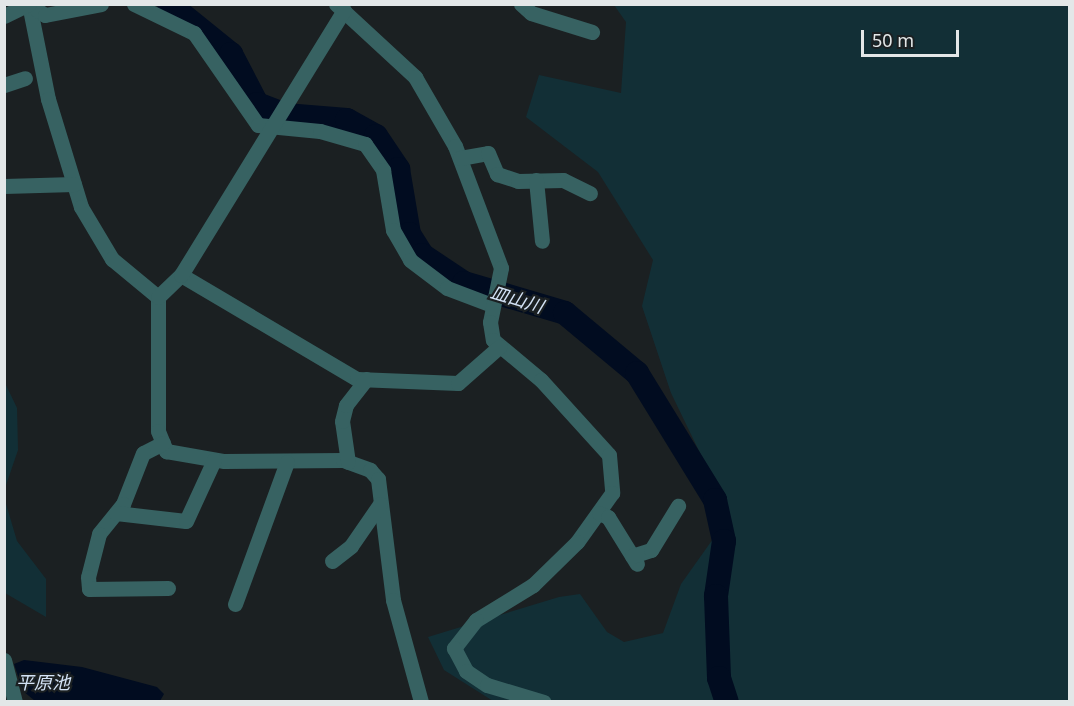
<!DOCTYPE html>
<meta charset="utf-8">
<style>
body{margin:0}
#map{position:relative;width:1074px;height:706px;overflow:hidden;background:#1b2022;font-family:"Noto Sans","Noto Sans JP",sans-serif}
div>[style]{position:absolute}
.green>*{inset:0;background:#122f36}
.water>*{inset:0;background:#010c20}
.river>*{height:24px;margin:-12px;padding:0 12px;transform-origin:12px;border-radius:12px;background:#010c20}
.minor>*{height:15px;margin:-7.5px;padding:0 7.5px;transform-origin:7.5px;border-radius:7.5px;background:#376262}
span{translate:-50% -50%;white-space:nowrap;text-align:center;line-height:1.15;-webkit-text-stroke:4.5px #1b2022;paint-order:stroke}
.water-label{font-size:18px;color:#d4e3f6;font-style:italic}
.frame{position:absolute;inset:0;border:6px solid #e3e7e8;pointer-events:none}
.scale{position:absolute;left:861px;top:30px;width:98px;height:27px;box-sizing:border-box;border:3px solid #e3e7e8;border-top:0;padding-left:8px;font-size:18px;line-height:21px;white-space:nowrap;color:#e3e7e8;-webkit-text-stroke:4px #1b2022;paint-order:stroke}
</style>
<div id="map">
<div class="green">
<div style="clip-path:polygon(614px 5px,1069px 5px,1069px 701px,493px 701px,444px 670px,428px 637px,559px 597px,580px 594px,607px 632px,624px 642px,663px 633px,681px 584px,730px 515px,671px 393px,642px 306px,653px 260px,598px 172px,526px 117px,539px 75px,621px 93px,626px 22px)"></div>
<div style="clip-path:polygon(5px 383px,17px 408px,18px 450px,5px 488px)"></div>
<div style="clip-path:polygon(4px 497px,17px 541px,46px 579px,46px 617px,5px 593px)"></div>
</div>
<div class="water">
<div style="clip-path:polygon(24px 660px,82px 667px,157px 687px,164px 694px,160px 701px,35px 701px,23px 691px,14px 664px)"></div>
</div>
<div class="river">
<div style="left:169px;top:4px;width:80px;rotate:38.9deg"></div>
<div style="left:231px;top:54px;width:56px;rotate:62.5deg"></div>
<div style="left:257px;top:104px;width:30px;rotate:21deg"></div>
<div style="left:285px;top:115px;width:62px;rotate:4.6deg"></div>
<div style="left:347px;top:120px;width:33px;rotate:29deg"></div>
<div style="left:376px;top:136px;width:40px;rotate:56deg"></div>
<div style="left:398px;top:169px;width:66px;rotate:80.4deg"></div>
<div style="left:409px;top:234px;width:25px;rotate:58deg"></div>
<div style="left:422px;top:255px;width:50px;rotate:33.7deg"></div>
<div style="left:464px;top:283px;width:105px;rotate:16.5deg"></div>
<div style="left:565px;top:313px;width:94px;rotate:39.8deg"></div>
<div style="left:637px;top:373px;width:149px;rotate:58.4deg"></div>
<div style="left:715px;top:500px;width:42px;rotate:77.6deg"></div>
<div style="left:724px;top:541px;width:56px;rotate:98.3deg"></div>
<div style="left:716px;top:596px;width:82px;rotate:87.9deg"></div>
<div style="left:719px;top:678px;width:25px;rotate:72deg"></div>
</div>
<div class="minor">
<div style="left:29px;top:4px;width:97px;rotate:78.7deg"></div>
<div style="left:48px;top:99px;width:113px;rotate:73deg"></div>
<div style="left:81px;top:207px;width:61px;rotate:59.2deg"></div>
<div style="left:112px;top:259px;width:60px;rotate:39.6deg"></div>
<div style="left:158px;top:297px;width:134px;rotate:90deg"></div>
<div style="left:158px;top:431px;width:22px;rotate:68deg"></div>
<div style="left:166px;top:451px;width:59px;rotate:9.8deg"></div>
<div style="left:224px;top:461px;width:119px;rotate:-0.5deg"></div>
<div style="left:343px;top:460px;width:29px;rotate:20deg"></div>
<div style="left:370px;top:470px;width:12px;rotate:48deg"></div>
<div style="left:378px;top:479px;width:122px;rotate:82.9deg"></div>
<div style="left:393px;top:600px;width:106px;rotate:74.6deg"></div>
<div style="left:29px;top:4px;width:19px;rotate:35deg"></div>
<div style="left:45px;top:15px;width:57px;rotate:-11.1deg"></div>
<div style="left:134px;top:4px;width:67px;rotate:25.8deg"></div>
<div style="left:194px;top:33px;width:112px;rotate:55.2deg"></div>
<div style="left:258px;top:125px;width:62px;rotate:5.5deg"></div>
<div style="left:320px;top:131px;width:47px;rotate:16.1deg"></div>
<div style="left:365px;top:144px;width:32px;rotate:55deg"></div>
<div style="left:383px;top:170px;width:61px;rotate:80.5deg"></div>
<div style="left:393px;top:230px;width:34px;rotate:60deg"></div>
<div style="left:410px;top:260px;width:46px;rotate:37.1deg"></div>
<div style="left:447px;top:288px;width:48px;rotate:20.7deg"></div>
<div style="left:336px;top:4px;width:108px;rotate:42.7deg"></div>
<div style="left:415px;top:77px;width:80px;rotate:59.9deg"></div>
<div style="left:455px;top:146px;width:130px;rotate:69.3deg"></div>
<div style="left:501px;top:268px;width:55px;rotate:101.5deg"></div>
<div style="left:490px;top:322px;width:18px;rotate:81deg"></div>
<div style="left:493px;top:340px;width:62px;rotate:39.8deg"></div>
<div style="left:541px;top:380px;width:101px;rotate:47.8deg"></div>
<div style="left:609px;top:455px;width:38px;rotate:85deg"></div>
<div style="left:612px;top:493px;width:60px;rotate:125.5deg"></div>
<div style="left:577px;top:542px;width:62px;rotate:135.7deg"></div>
<div style="left:533px;top:585px;width:67px;rotate:148.4deg"></div>
<div style="left:476px;top:620px;width:36px;rotate:128deg"></div>
<div style="left:454px;top:648px;width:26px;rotate:62deg"></div>
<div style="left:466px;top:671px;width:25px;rotate:34deg"></div>
<div style="left:487px;top:685px;width:59px;rotate:16.6deg"></div>
<div style="left:521px;top:4px;width:13px;rotate:42deg"></div>
<div style="left:531px;top:13px;width:64px;rotate:17.3deg"></div>
<div style="left:4px;top:16px;width:28px;rotate:-26deg"></div>
<div style="left:4px;top:85px;width:22px;rotate:-18deg"></div>
<div style="left:460px;top:158px;width:28px;rotate:-10deg"></div>
<div style="left:488px;top:153px;width:23px;rotate:67deg"></div>
<div style="left:497px;top:174px;width:22px;rotate:18deg"></div>
<div style="left:518px;top:181px;width:45px;rotate:-1.3deg"></div>
<div style="left:563px;top:180px;width:30px;rotate:26deg"></div>
<div style="left:536px;top:180px;width:61px;rotate:84.4deg"></div>
<div style="left:4px;top:186px;width:70px;rotate:-1.6deg"></div>
<div style="left:181px;top:275px;width:204px;rotate:30.6deg"></div>
<div style="left:357px;top:379px;width:101px;rotate:2.3deg"></div>
<div style="left:458px;top:383px;width:55px;rotate:-41.3deg"></div>
<div style="left:158px;top:297px;width:32px;rotate:-44deg"></div>
<div style="left:181px;top:275px;width:311px;rotate:-58.4deg"></div>
<div style="left:163px;top:443px;width:22px;rotate:153deg"></div>
<div style="left:143px;top:453px;width:55px;rotate:111.4deg"></div>
<div style="left:123px;top:504px;width:38px;rotate:129deg"></div>
<div style="left:99px;top:534px;width:44px;rotate:104.3deg"></div>
<div style="left:88px;top:577px;width:12px;rotate:85deg"></div>
<div style="left:89px;top:589px;width:79px;rotate:-0.7deg"></div>
<div style="left:348px;top:462px;width:41px;rotate:-98.3deg"></div>
<div style="left:342px;top:421px;width:16px;rotate:-76deg"></div>
<div style="left:346px;top:405px;width:33px;rotate:-52deg"></div>
<div style="left:116px;top:513px;width:70px;rotate:6.5deg"></div>
<div style="left:186px;top:521px;width:67px;rotate:-65.3deg"></div>
<div style="left:599px;top:513px;width:10px;rotate:24deg"></div>
<div style="left:608px;top:517px;width:55px;rotate:58.3deg"></div>
<div style="left:632px;top:556px;width:20px;rotate:-18deg"></div>
<div style="left:651px;top:550px;width:52px;rotate:-58.5deg"></div>
<div style="left:332px;top:561px;width:24px;rotate:-38deg"></div>
<div style="left:351px;top:546px;width:51px;rotate:-55.4deg"></div>
<div style="left:235px;top:604px;width:151px;rotate:-69.9deg"></div>
<div style="left:4px;top:660px;width:43px;rotate:75.3deg"></div>
</div>
<div class="water-label">
<span style="left:517px;top:299px;rotate:17deg">皿山川</span>
<span style="left:43px;top:682px">平原池</span>
</div>
<div class="frame"></div>
<div class="scale">50 m</div>
</div>
